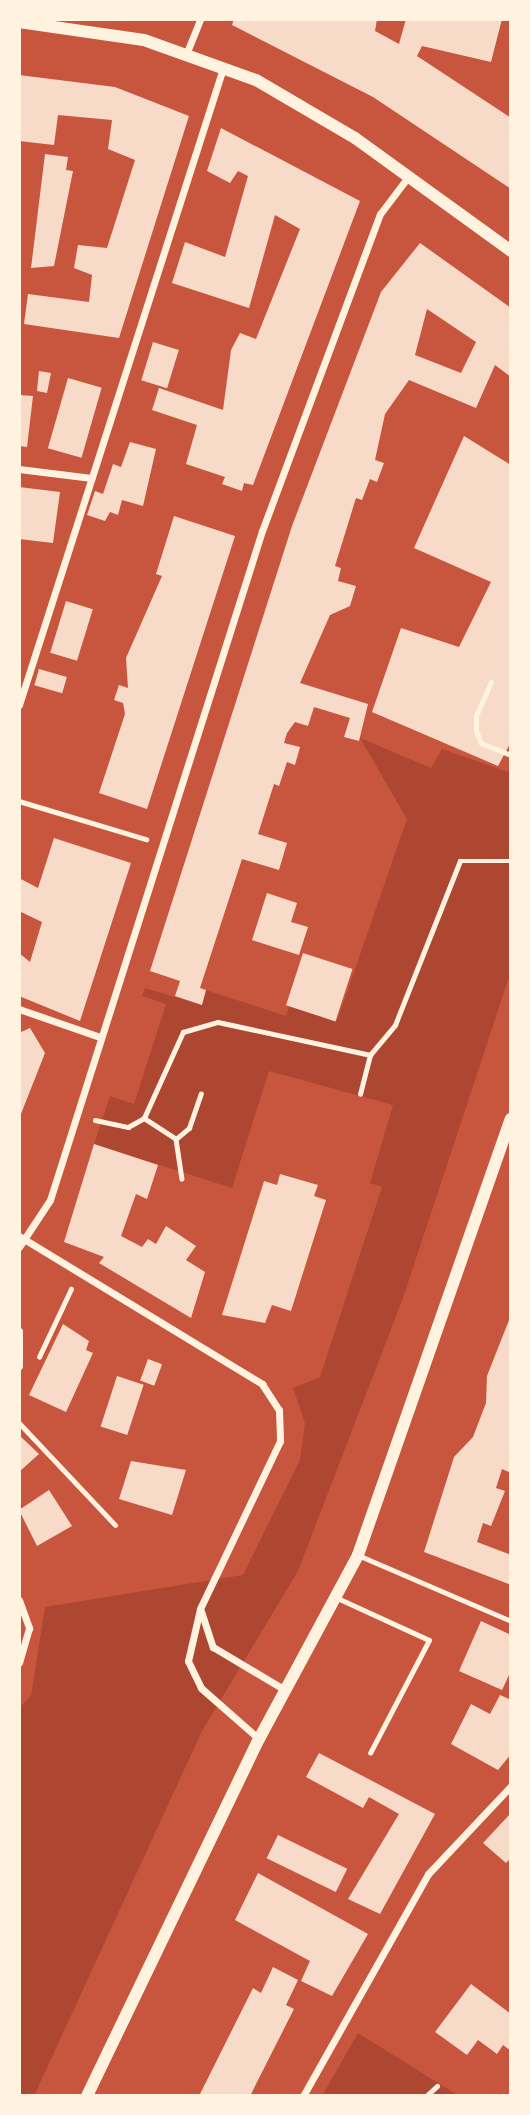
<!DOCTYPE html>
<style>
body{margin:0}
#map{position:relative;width:530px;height:2115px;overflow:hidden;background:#c8553d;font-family:Poppins,sans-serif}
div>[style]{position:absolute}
.green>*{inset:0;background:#ae4732}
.building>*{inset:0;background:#f7dbc8;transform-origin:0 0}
.path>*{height:4.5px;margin:-2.25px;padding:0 2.25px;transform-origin:2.25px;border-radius:2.25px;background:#fff3e0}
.service>*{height:5px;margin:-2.5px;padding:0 2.5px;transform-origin:2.5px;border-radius:2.5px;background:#fff3e0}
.minor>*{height:7px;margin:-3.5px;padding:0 3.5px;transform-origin:3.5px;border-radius:3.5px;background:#fff3e0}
.tertiary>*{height:12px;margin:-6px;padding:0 6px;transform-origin:6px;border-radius:6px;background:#fff3e0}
span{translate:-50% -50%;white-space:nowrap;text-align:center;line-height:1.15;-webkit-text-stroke:7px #fff3e0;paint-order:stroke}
.frame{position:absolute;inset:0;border:21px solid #fff3e0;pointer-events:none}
</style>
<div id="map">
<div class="green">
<div style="clip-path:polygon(360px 738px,431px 768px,442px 749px,511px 773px,511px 971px,403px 1298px,298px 1571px,202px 1731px,34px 2096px,19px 2096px,19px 1708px,31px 1696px,45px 1607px,243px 1575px,300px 1460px,305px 1423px,293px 1388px,320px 1377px,382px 1187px,370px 1183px,393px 1105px,269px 1071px,232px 1188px,94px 1144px,110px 1096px,134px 1104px,166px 1004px,142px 996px,145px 988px,201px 1005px,206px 990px,286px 1016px,289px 1006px,337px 1021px,407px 819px)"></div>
<div style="clip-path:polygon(358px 2033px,459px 2096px,322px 2096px)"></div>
</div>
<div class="building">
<div style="clip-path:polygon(234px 19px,377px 19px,375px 31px,399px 44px,406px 19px,502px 19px,491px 62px,422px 46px,417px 56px,511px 118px,511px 189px,373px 97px,232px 25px)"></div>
<div style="clip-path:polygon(19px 75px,115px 87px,189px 116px,119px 338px,24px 324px,28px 294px,89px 302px,92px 275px,74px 268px,78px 245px,107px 248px,135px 160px,108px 149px,112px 120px,58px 115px,54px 145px,19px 141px)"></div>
<div style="clip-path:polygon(221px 128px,360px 201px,253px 485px,244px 483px,242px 491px,222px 484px,225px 477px,186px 464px,197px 425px,152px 410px,159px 388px,223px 410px,231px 350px,240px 333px,256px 339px,300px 229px,275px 215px,249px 308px,172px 283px,185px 242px,225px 257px,248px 176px,238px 171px,230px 183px,207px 171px)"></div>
<div style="clip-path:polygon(45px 154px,68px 157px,66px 170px,73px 171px,54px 266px,31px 268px)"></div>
<div style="clip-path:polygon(evenodd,420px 243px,511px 308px,511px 377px,495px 365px,476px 408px,409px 380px,385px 414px,375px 460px,384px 463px,377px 482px,370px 479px,362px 500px,356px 498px,335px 566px,341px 568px,338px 581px,356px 586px,350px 606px,330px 615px,300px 683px,368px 704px,359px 741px,344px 737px,350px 718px,314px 707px,308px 726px,295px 722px,287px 733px,284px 743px,300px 747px,295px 765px,287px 762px,279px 786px,274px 784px,258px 834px,287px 843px,279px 870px,242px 859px,200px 988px,206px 990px,202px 1005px,175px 996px,180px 981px,150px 971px,292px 526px,381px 292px,420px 243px,427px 309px,476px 342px,461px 373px,415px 355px,427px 309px)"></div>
<div style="left:153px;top:342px;width:27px;height:40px;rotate:17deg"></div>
<div style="clip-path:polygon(39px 371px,51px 373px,47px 393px,37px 391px)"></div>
<div style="left:68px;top:378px;width:35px;height:73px;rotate:16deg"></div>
<div style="clip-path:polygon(19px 395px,33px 396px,27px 447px,19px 446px)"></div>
<div style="clip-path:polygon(464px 436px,511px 465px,511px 742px,498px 766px,372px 712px,401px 628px,459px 647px,491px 582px,414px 548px)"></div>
<div style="clip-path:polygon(130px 442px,156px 449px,143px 506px,122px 500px,118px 515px,110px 512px,105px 521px,87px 515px,95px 491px,103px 494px,113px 464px,121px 467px)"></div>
<div style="clip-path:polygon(19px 487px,60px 492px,53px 543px,19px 539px)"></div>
<div style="clip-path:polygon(174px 516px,235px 536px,147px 809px,99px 793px,125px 714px,123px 703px,114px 700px,119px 685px,128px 688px,126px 658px,162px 576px,156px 574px)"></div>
<div style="left:66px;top:601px;width:28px;height:54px;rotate:17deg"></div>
<div style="left:39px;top:669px;width:29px;height:17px;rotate:16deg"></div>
<div style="clip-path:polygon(54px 838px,131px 863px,80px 1021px,19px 996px,19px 953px,30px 962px,42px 922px,19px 911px,19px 878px,38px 888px)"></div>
<div style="clip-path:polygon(267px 893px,297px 903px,291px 922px,308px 927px,299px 955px,252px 940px)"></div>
<div style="left:303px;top:953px;width:52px;height:55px;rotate:18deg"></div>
<div style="clip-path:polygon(30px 1028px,45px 1053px,19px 1119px,19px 1033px)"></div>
<div style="clip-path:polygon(94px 1144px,158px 1165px,147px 1199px,136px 1194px,121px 1236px,142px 1247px,148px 1239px,156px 1244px,166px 1226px,196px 1246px,186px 1260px,205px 1272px,191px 1318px,99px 1263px,104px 1257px,64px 1242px)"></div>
<div style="clip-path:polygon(280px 1174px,318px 1185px,314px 1196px,326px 1200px,291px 1311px,272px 1305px,265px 1323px,222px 1315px,264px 1181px,277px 1185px)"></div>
<div style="clip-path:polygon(511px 1315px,511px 1473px,502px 1469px,496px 1488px,505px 1491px,491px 1526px,483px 1523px,477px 1542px,511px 1555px,511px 1585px,424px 1552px,454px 1457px,473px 1437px,486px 1403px,487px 1376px)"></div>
<div style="clip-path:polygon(63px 1324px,89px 1341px,86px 1350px,93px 1353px,66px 1412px,29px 1395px)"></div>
<div style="left:148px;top:1359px;width:15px;height:23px;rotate:20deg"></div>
<div style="left:117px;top:1376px;width:28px;height:53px;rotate:18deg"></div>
<div style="clip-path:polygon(19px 1435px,39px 1454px,19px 1472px)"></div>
<div style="clip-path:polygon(131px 1461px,186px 1470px,172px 1515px,119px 1499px)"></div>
<div style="clip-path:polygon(49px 1490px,72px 1526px,37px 1546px,19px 1510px)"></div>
<div style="clip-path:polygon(481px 1621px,511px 1635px,511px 1671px,502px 1690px,459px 1671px)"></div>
<div style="clip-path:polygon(500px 1695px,511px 1700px,511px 1754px,498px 1770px,451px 1744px,471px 1704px,490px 1714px)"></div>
<div style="clip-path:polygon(319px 1753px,435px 1814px,380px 1914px,348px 1899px,399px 1814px,369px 1797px,363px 1808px,306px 1777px)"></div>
<div style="clip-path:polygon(511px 1813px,511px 1858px,506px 1863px,483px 1843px)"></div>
<div style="left:278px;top:1835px;width:77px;height:26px;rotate:26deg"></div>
<div style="clip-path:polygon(258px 1873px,368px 1934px,332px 1996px,301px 1981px,310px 1961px,235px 1920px)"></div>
<div style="clip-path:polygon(273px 1967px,298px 1980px,286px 2005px,294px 2009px,250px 2096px,199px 2096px,253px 1988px,261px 1993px)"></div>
<div style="clip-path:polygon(471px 1984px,511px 2014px,511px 2051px,503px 2045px,497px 2054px,478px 2040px,467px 2055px,435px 2032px)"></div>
</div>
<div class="path">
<div style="left:19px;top:801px;width:133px;rotate:16.7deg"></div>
<div style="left:360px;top:1094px;width:40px;rotate:-75.6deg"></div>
<div style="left:144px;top:1118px;width:38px;rotate:33deg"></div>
<div style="left:176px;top:1139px;width:40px;rotate:81.5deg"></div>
<div style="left:95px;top:1120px;width:34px;rotate:12deg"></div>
<div style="left:128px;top:1127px;width:18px;rotate:-29deg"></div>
<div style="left:144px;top:1118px;width:94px;rotate:-65.6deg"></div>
<div style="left:183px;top:1032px;width:36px;rotate:-16deg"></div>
<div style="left:218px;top:1022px;width:156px;rotate:12.2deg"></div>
<div style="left:370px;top:1055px;width:39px;rotate:-50deg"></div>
<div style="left:395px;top:1025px;width:176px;rotate:-68.4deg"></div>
<div style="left:460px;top:861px;width:51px"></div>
<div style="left:176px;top:1139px;width:17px;rotate:-40deg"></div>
<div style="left:189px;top:1128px;width:36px;rotate:-71deg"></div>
<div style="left:39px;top:1357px;width:75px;rotate:-64.8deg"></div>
</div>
<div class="service">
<div style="left:491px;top:682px;width:37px;rotate:114deg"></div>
<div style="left:476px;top:716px;width:15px;rotate:90deg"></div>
<div style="left:476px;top:731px;width:13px;rotate:67deg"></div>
<div style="left:481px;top:743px;width:32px;rotate:22deg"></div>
<div style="left:19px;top:1423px;width:140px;rotate:46.7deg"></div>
<div style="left:360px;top:1556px;width:164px;rotate:23.3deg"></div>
<div style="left:335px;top:1597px;width:103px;rotate:24.6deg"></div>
<div style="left:429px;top:1640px;width:127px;rotate:117.6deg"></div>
<div style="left:426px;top:2096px;width:15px;rotate:-42deg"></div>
</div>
<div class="minor">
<div style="left:187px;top:52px;width:35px;rotate:-68deg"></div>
<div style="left:19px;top:469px;width:73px;rotate:7.1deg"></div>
<div style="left:19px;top:705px;width:669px;rotate:-72.24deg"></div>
<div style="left:19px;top:1009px;width:86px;rotate:19.1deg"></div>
<div style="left:19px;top:1236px;width:285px;rotate:31.3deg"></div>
<div style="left:262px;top:1384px;width:31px;rotate:57deg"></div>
<div style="left:279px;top:1410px;width:31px;rotate:88deg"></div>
<div style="left:280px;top:1441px;width:186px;rotate:115.5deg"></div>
<div style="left:200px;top:1609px;width:53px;rotate:103deg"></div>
<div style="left:188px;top:1661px;width:30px;rotate:64deg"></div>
<div style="left:201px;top:1688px;width:77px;rotate:41.3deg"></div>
<div style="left:19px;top:1247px;width:56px;rotate:-56.6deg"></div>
<div style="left:50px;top:1200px;width:702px;rotate:-72.42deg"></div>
<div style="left:262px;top:531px;width:338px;rotate:-69.6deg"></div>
<div style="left:380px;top:214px;width:46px;rotate:-52.9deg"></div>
<div style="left:19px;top:1331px;width:35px;rotate:90deg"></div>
<div style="left:19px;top:1600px;width:30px;rotate:70deg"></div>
<div style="left:29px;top:1628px;width:36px;rotate:106deg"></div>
<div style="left:201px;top:1611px;width:38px;rotate:72deg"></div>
<div style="left:213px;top:1647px;width:84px;rotate:30.8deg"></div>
<div style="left:303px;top:2096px;width:255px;rotate:-60.6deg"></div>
<div style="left:428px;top:1874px;width:121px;rotate:-46.7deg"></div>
</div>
<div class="tertiary">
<div style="left:19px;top:22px;width:126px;rotate:8.2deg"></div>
<div style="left:144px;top:40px;width:119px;rotate:19.7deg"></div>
<div style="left:256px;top:80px;width:115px;rotate:30.4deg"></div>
<div style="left:355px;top:138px;width:193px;rotate:35.9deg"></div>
<div style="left:87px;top:2096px;width:396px;rotate:-64.3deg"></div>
<div style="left:259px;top:1739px;width:209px;rotate:-61.7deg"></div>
<div style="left:358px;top:1555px;width:462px;rotate:-70.7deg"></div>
</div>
<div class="frame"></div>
</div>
